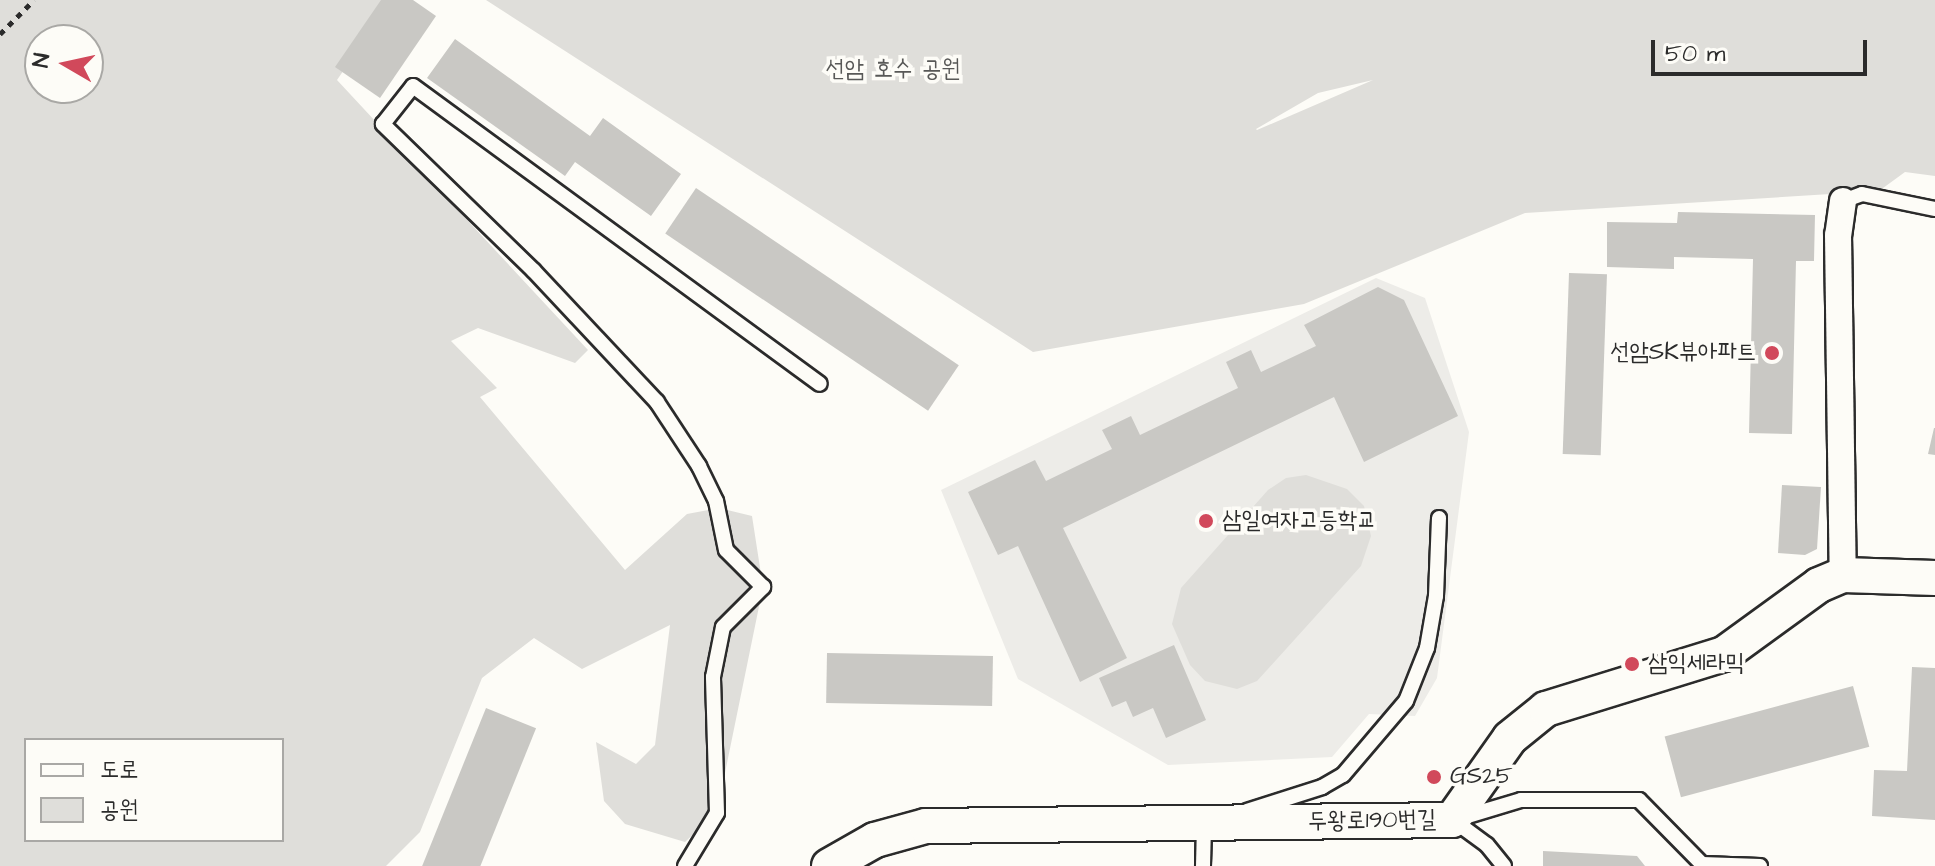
<!DOCTYPE html>
<meta charset="utf-8">
<style>
body{margin:0}
#map{position:relative;width:1935px;height:866px;overflow:hidden;background:#fdfcf7;font-family:"Architects Daughter","Poor Story",sans-serif}
div>[style]{position:absolute}
.built>*{inset:0;background:#edece8}
.green>*{inset:0;background:#dfdeda}
.building>*{inset:0;background:#c9c8c4;transform-origin:0 0}
.path>*{height:5px;margin-top:-2.5px;transform-origin:0;background:repeating-linear-gradient(90deg,#2b2b2b 0 6px,transparent 0 12px)}
.roads{filter:drop-shadow(2px 0 #2b2b2b) drop-shadow(-2px 0 #2b2b2b) drop-shadow(0 2px #2b2b2b) drop-shadow(0 -2px #2b2b2b)}
.service>*{height:14px;margin:-7px;padding:0 7px;transform-origin:7px;border-radius:7px;background:#fdfcf7}
.minor>*{height:26px;margin:-13px;padding:0 13px;transform-origin:13px;border-radius:13px;background:#fdfcf7}
.tertiary>*{height:34px;margin:-17px;padding:0 17px;transform-origin:17px;border-radius:17px;background:#fdfcf7}
.dots>*{width:22px;height:22px;translate:-50% -50%;box-sizing:border-box;border:4px solid #fdfcf7;border-radius:50%}
span{translate:-50% -50%;white-space:nowrap;text-align:center;line-height:1.15;-webkit-text-stroke:7px #fdfcf7;paint-order:stroke}
.park-label{font-size:24px;color:#585857}
.poi-label{font-size:24px;color:#2b2b2b}
.right{translate:-100% -50%;text-align:right}
.left{translate:0 -50%;text-align:left}
.street-label{font-size:24px;color:#2b2b2b}
.legend{position:absolute;left:24px;top:738px;width:260px;height:104px;box-sizing:border-box;background:#fdfcf7;border:2px solid #a9a8a5;margin:0;padding:10px 14px;list-style:none;font-size:24px;color:#2b2b2b}
.legend li{display:flex;align-items:center;gap:16px;height:40px}
.legend b{width:40px;border:2px solid #a9a8a5}
.north{position:absolute;left:24px;top:24px;width:80px;height:80px;box-sizing:border-box;background:#fdfcf7;border:2px solid #a9a8a5;border-radius:50%;rotate:279deg;font-size:22px;font-weight:700;line-height:32px;text-align:center;color:#2b2b2b}
.north::after{content:'';display:block;margin:auto;width:28px;height:36px;background:#d1495b;clip-path:polygon(50% 0,100% 100%,50% 72%,0 100%)}
.scale{position:absolute;left:1651px;top:40px;width:216px;height:36px;box-sizing:border-box;border:4px solid #2b2b2b;border-top:0;padding-left:10px;font-size:24px;line-height:28px;white-space:nowrap;color:#2b2b2b;-webkit-text-stroke:6px #fdfcf7;paint-order:stroke}
</style>
<div id="map">
<div class="built">
<div style="clip-path:polygon(1376px 278px,1425px 298px,1469px 432px,1437px 678px,1415px 716px,1369px 714px,1332px 757px,1168px 765px,1018px 679px,941px 490px)"></div>
</div>
<div class="green">
<div style="clip-path:polygon(evenodd,0 0,392px 0,337px 80px,588px 350px,575px 363px,478px 328px,451px 341px,497px 388px,480px 397px,625px 570px,687px 514px,719px 508px,752px 516px,763px 587px,717px 812px,685px 842px,625px 824px,604px 801px,596px 742px,636px 764px,655px 745px,670px 625px,582px 669px,534px 638px,482px 678px,420px 832px,386px 866px,0 866px,0 0,40px 40px,88px 40px,88px 88px,40px 88px,40px 40px,0 0,26px 740px,282px 740px,282px 840px,26px 840px,26px 740px)"></div>
<div style="clip-path:polygon(evenodd,486px 0,1935px 0,1935px 176px,1905px 172px,1879px 191px,1525px 213px,1304px 304px,1033px 352px,486px 0,1373px 80px,1257px 130px,1256px 129px,1318px 93px,1373px 80px)"></div>
<div style="clip-path:polygon(1306px 475px,1347px 489px,1364px 506px,1371px 536px,1361px 566px,1257px 681px,1237px 689px,1205px 681px,1190px 665px,1172px 624px,1181px 588px,1268px 490px,1286px 478px)"></div>
</div>
<div class="building">
<div style="clip-path:polygon(381px 0,413px 0,436px 16px,380px 98px,335px 67px)"></div>
<div style="clip-path:polygon(455px 39px,590px 136px,603px 118px,681px 174px,651px 216px,575px 162px,565px 176px,427px 78px)"></div>
<div style="left:696px;top:188px;width:317px;height:55px;rotate:34deg"></div>
<div style="clip-path:polygon(1678px 212px,1815px 215px,1814px 261px,1796px 261px,1792px 434px,1749px 433px,1753px 259px,1674px 257px,1674px 269px,1607px 267px,1607px 222px,1677px 223px)"></div>
<div style="left:1569px;top:273px;width:38px;height:181px;rotate:2deg"></div>
<div style="clip-path:polygon(1378px 287px,1404px 300px,1458px 416px,1364px 462px,1334px 397px,1063px 528px,1127px 658px,1080px 682px,1018px 546px,998px 555px,968px 492px,1035px 460px,1046px 481px,1112px 449px,1102px 430px,1131px 416px,1140px 435px,1238px 388px,1226px 362px,1251px 350px,1261px 372px,1316px 346px,1304px 325px)"></div>
<div style="clip-path:polygon(1934px 428px,1935px 428px,1935px 455px,1928px 454px)"></div>
<div style="clip-path:polygon(1782px 485px,1821px 487px,1817px 549px,1805px 555px,1778px 553px)"></div>
<div style="clip-path:polygon(1174px 645px,1206px 720px,1166px 738px,1153px 708px,1133px 717px,1126px 701px,1112px 707px,1099px 678px)"></div>
<div style="left:827px;top:653px;width:166px;height:50px;rotate:1deg"></div>
<div style="clip-path:polygon(1912px 667px,1935px 668px,1935px 820px,1872px 816px,1874px 770px,1907px 771px)"></div>
<div style="left:1853px;top:686px;width:63px;height:195px;rotate:75deg"></div>
<div style="left:486px;top:708px;width:54px;height:171px;rotate:22deg"></div>
<div style="clip-path:polygon(1543px 851px,1637px 856px,1645px 866px,1543px 866px)"></div>
</div>
<div class="path">
<div style="left:0;top:34px;width:48px;rotate:-45deg"></div>
</div>
<div class="roads">
<div class="service">
<div style="left:1843px;top:201px;width:20px;rotate:-20deg"></div>
<div style="left:1862px;top:194px;width:75px;rotate:11.6deg"></div>
<div style="left:1247px;top:811px;width:79px;rotate:-17.7deg"></div>
<div style="left:1322px;top:787px;width:24px;rotate:-30deg"></div>
<div style="left:1343px;top:775px;width:97px;rotate:-49.6deg"></div>
<div style="left:1406px;top:701px;width:57px;rotate:-68.4deg"></div>
<div style="left:1427px;top:648px;width:53px;rotate:-80.2deg"></div>
<div style="left:1436px;top:596px;width:78px;rotate:-87.8deg"></div>
<div style="left:1461px;top:818px;width:63px;rotate:-16.7deg"></div>
<div style="left:1521px;top:800px;width:118px"></div>
<div style="left:1639px;top:800px;width:90px;rotate:45.5deg"></div>
<div style="left:1702px;top:864px;width:58px;rotate:2deg"></div>
<div style="left:1453px;top:820px;width:42px;rotate:36.3deg"></div>
<div style="left:1487px;top:845px;width:27px;rotate:51deg"></div>
<div style="left:685px;top:866px;width:62px;rotate:-58.9deg"></div>
<div style="left:717px;top:813px;width:136px;rotate:-91.7deg"></div>
<div style="left:713px;top:677px;width:51px;rotate:-78.7deg"></div>
<div style="left:723px;top:627px;width:57px;rotate:-45deg"></div>
<div style="left:763px;top:587px;width:52px;rotate:-135deg"></div>
<div style="left:726px;top:550px;width:50px;rotate:-101.5deg"></div>
<div style="left:716px;top:501px;width:39px;rotate:-116deg"></div>
<div style="left:699px;top:466px;width:77px;rotate:-123.3deg"></div>
<div style="left:657px;top:402px;width:180px;rotate:-133.2deg"></div>
<div style="left:534px;top:271px;width:211px;rotate:-135.8deg"></div>
<div style="left:383px;top:124px;width:48px;rotate:-51.7deg"></div>
<div style="left:413px;top:86px;width:504px;rotate:36.21deg"></div>
<div style="left:1203px;top:866px;width:42px;rotate:-88.6deg"></div>
</div>
<div class="minor">
<div style="left:1843px;top:201px;width:34px;rotate:98deg"></div>
<div style="left:1838px;top:235px;width:340px;rotate:89.2deg"></div>
</div>
<div class="tertiary">
<div style="left:829px;top:866px;width:53px;rotate:-29.5deg"></div>
<div style="left:875px;top:840px;width:53px;rotate:-15.4deg"></div>
<div style="left:926px;top:826px;width:526px;rotate:-0.65deg"></div>
<div style="left:1452px;top:820px;width:100px;rotate:-54.7deg"></div>
<div style="left:1510px;top:738px;width:46px;rotate:-38.9deg"></div>
<div style="left:1546px;top:709px;width:186px;rotate:-17.2deg"></div>
<div style="left:1724px;top:654px;width:117px;rotate:-36deg"></div>
<div style="left:1819px;top:585px;width:26px;rotate:-23deg"></div>
<div style="left:1843px;top:575px;width:92px;rotate:1.9deg"></div>
</div>
</div>
<div class="dots">
<div style="left:1772px;top:353px;background:#d1495b"></div>
<div style="left:1206px;top:521px;background:#d1495b"></div>
<div style="left:1632px;top:664px;background:#d1495b"></div>
<div style="left:1434px;top:777px;background:#d1495b"></div>
</div>
<div class="park-label">
<span style="left:893px;top:70px">선암 호수 공원</span>
</div>
<div class="poi-label">
<span class="right" style="left:1756px;top:353px">선암SK뷰아파트</span>
<span class="left" style="left:1222px;top:521px">삼일여자고등학교</span>
<span class="left" style="left:1648px;top:664px">삼익세라믹</span>
<span class="left" style="left:1450px;top:777px">GS25</span>
</div>
<div class="street-label">
<span style="left:1372px;top:821px;rotate:-1deg">두왕로190번길</span>
</div>
<ul class="legend">
<li><b style="height:10px;background:#fdfcf7"></b>도로</li>
<li><b style="height:22px;background:#dfdeda"></b>공원</li>
</ul>
<div class="north">N</div>
<div class="scale">50 m</div>
</div>
